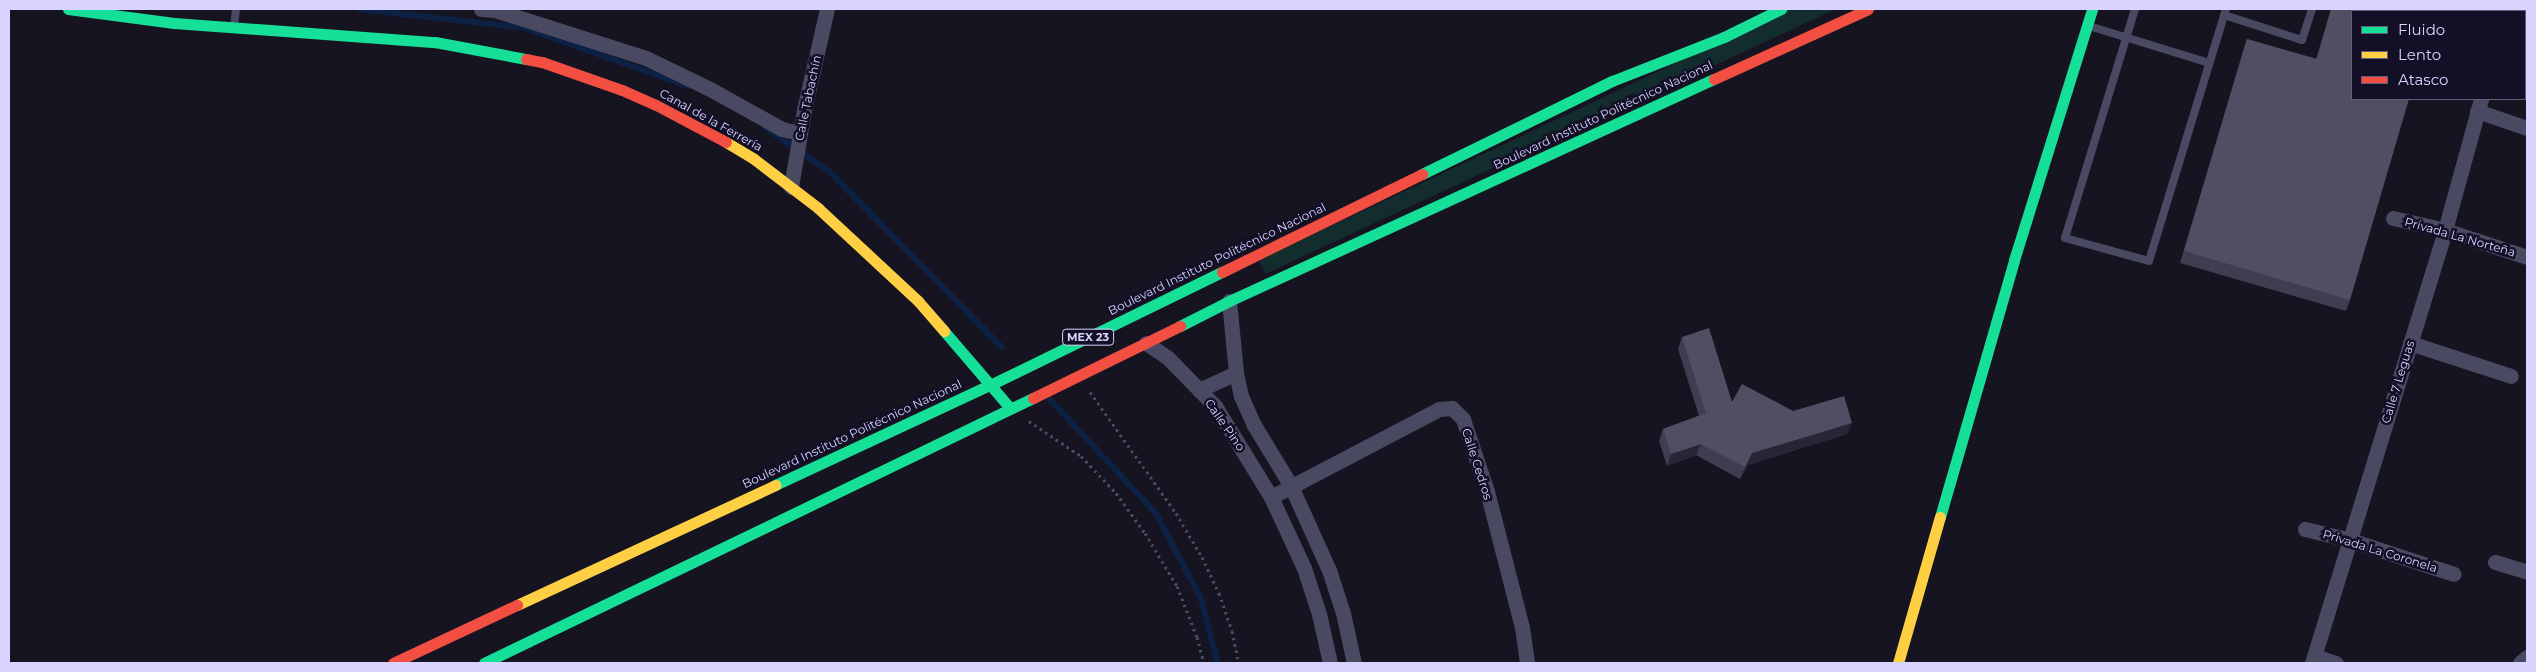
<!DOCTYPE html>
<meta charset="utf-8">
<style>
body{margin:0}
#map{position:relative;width:2536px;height:672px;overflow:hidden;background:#161421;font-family:Montserrat,sans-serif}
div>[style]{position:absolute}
.green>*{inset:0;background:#132c2d}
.stream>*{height:5.5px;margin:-2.75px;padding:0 2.75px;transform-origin:2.75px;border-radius:2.75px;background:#0d2144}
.path>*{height:3px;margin-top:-1.5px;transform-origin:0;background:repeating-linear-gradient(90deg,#44505f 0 2.5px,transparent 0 6.5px)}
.lane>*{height:8px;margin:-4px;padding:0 4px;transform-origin:4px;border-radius:4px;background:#4a4962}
.street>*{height:15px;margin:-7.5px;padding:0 7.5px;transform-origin:7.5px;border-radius:7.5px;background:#4a4962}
.fast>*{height:11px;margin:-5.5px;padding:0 5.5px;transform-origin:5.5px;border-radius:5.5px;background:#16e098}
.slow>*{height:11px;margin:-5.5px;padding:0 5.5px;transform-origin:5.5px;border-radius:5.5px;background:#ffcf43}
.jam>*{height:11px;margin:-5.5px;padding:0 5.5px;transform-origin:5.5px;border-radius:5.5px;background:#f24e42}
.wall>*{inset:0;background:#403d50}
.shaded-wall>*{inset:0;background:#282635}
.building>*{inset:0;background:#504e63}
span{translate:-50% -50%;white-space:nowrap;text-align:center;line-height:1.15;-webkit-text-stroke:5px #130f26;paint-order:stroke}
.shield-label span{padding:1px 4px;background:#130f26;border:1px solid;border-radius:4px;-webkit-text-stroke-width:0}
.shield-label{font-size:11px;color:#d9d4ff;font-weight:700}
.street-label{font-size:12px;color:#d9d4ff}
.frame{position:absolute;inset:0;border:10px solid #d9d4ff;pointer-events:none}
.legend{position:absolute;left:2351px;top:10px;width:175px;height:90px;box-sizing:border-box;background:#130f26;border:1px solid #625e7d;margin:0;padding:6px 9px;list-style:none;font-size:15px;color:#d9d4ff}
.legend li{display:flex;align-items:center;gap:10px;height:25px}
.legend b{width:25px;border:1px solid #625e7d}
</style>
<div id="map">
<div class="green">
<div style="clip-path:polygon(1790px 9px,1836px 9px,1265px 274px,1259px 260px)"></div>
</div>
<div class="stream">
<div style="left:359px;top:9px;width:167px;rotate:6.5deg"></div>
<div style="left:525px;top:28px;width:173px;rotate:19.6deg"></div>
<div style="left:766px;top:128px;width:76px;rotate:34.3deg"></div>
<div style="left:829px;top:171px;width:247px;rotate:45.5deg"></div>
<div style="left:1049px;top:398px;width:157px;rotate:47.1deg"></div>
<div style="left:1156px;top:513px;width:98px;rotate:62.1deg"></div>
<div style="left:1202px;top:600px;width:65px;rotate:75.7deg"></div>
</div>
<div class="path">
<div style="left:1090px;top:392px;width:148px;rotate:54.6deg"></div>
<div style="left:1176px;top:513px;width:51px;rotate:59.4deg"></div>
<div style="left:1202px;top:557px;width:40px;rotate:65deg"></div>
<div style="left:1219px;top:593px;width:40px;rotate:71.1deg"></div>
<div style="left:1232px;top:631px;width:33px;rotate:78deg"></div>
<div style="left:1029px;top:421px;width:63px;rotate:33.9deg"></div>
<div style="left:1081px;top:456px;width:51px;rotate:46.6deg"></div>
<div style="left:1116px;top:493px;width:49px;rotate:54.1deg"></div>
<div style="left:1145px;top:533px;width:62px;rotate:58.9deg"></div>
<div style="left:1177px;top:586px;width:55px;rotate:68.6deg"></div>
<div style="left:1197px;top:637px;width:27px;rotate:75deg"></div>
</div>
<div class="lane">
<div style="left:2135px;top:9px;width:239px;rotate:107deg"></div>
<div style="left:2065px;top:238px;width:87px;rotate:15.3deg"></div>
<div style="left:2149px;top:261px;width:264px;rotate:-73deg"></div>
<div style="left:2407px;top:11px;width:2px;rotate:-63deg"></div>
<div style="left:2224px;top:15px;width:82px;rotate:17.8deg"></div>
<div style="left:2302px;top:40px;width:33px;rotate:-72deg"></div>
<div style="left:2089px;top:26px;width:126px;rotate:17.1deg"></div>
<div style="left:234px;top:27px;width:18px;rotate:-84deg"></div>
</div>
<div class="street">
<div style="left:481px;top:9px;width:14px;rotate:4deg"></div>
<div style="left:495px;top:10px;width:158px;rotate:17.6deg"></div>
<div style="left:646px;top:58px;width:71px;rotate:25.8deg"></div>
<div style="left:710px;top:89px;width:82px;rotate:29.1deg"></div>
<div style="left:782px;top:129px;width:18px;rotate:13deg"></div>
<div style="left:2504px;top:9px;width:2px;rotate:90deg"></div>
<div style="left:2477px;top:111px;width:53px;rotate:18.8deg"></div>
<div style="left:791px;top:187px;width:78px;rotate:-80.4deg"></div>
<div style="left:804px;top:110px;width:104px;rotate:-77.2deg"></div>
<div style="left:2393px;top:218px;width:53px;rotate:13deg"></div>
<div style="left:2445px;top:230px;width:86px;rotate:18.2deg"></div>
<div style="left:1229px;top:301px;width:72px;rotate:84.4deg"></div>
<div style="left:1236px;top:373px;width:24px;rotate:78deg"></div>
<div style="left:1241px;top:396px;width:32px;rotate:66deg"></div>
<div style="left:1254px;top:425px;width:71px;rotate:58.8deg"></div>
<div style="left:1291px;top:486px;width:92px;rotate:65.7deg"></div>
<div style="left:1329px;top:570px;width:45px;rotate:72deg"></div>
<div style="left:1343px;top:613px;width:51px;rotate:77.6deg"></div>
<div style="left:1146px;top:343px;width:25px;rotate:34deg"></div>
<div style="left:1167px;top:357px;width:69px;rotate:45.6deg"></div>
<div style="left:1215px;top:406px;width:107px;rotate:58.4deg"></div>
<div style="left:1271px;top:497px;width:78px;rotate:65.1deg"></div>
<div style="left:1304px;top:568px;width:48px;rotate:71.9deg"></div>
<div style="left:1319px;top:614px;width:50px;rotate:77.3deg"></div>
<div style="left:2410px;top:343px;width:106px;rotate:18.1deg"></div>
<div style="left:1199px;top:390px;width:41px;rotate:-24.7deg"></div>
<div style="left:1271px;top:497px;width:190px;rotate:-27.6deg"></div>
<div style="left:1439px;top:409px;width:13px;rotate:-4deg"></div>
<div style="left:1452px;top:408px;width:16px;rotate:45deg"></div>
<div style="left:1463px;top:419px;width:76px;rotate:71.6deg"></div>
<div style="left:1487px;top:491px;width:140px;rotate:75.6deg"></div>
<div style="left:1522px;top:627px;width:36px;rotate:82deg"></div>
<div style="left:2305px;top:529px;width:46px;rotate:13.7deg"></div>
<div style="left:2350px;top:540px;width:109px;rotate:18.1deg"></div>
<div style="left:2495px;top:562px;width:34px;rotate:17deg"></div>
<div style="left:2314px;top:656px;width:23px;rotate:18deg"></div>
<div style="left:2312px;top:663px;width:453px;rotate:-72.9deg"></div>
<div style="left:2445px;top:230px;width:136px;rotate:-74.6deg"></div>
<div style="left:2520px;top:663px;width:9px;rotate:-41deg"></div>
</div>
<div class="fast">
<div style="left:68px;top:9px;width:107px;rotate:7.5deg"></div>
<div style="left:174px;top:23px;width:262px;rotate:4.2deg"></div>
<div style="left:435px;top:42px;width:93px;rotate:10.6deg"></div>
<div style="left:1422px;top:174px;width:212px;rotate:-26.1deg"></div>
<div style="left:1612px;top:81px;width:120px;rotate:-21.4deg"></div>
<div style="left:1724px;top:37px;width:64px;rotate:-26.2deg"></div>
<div style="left:1180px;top:326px;width:55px;rotate:-27deg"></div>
<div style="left:1229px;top:301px;width:533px;rotate:-24.6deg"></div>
<div style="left:944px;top:331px;width:101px;rotate:49.4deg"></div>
<div style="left:775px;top:485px;width:239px;rotate:-25deg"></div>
<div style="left:992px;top:384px;width:256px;rotate:-26deg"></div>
<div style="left:1940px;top:517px;width:267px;rotate:-73.9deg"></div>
<div style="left:2014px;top:260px;width:263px;rotate:-72.7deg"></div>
<div style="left:484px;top:663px;width:610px;rotate:-25.77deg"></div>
</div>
<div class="slow">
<div style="left:726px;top:142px;width:33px;rotate:31deg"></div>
<div style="left:754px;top:159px;width:81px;rotate:37.4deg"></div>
<div style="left:818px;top:208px;width:137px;rotate:42.9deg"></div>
<div style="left:918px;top:301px;width:40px;rotate:49deg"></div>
<div style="left:517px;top:605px;width:285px;rotate:-24.9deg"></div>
<div style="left:1898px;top:663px;width:152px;rotate:-74deg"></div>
</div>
<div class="jam">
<div style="left:526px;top:59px;width:16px;rotate:11deg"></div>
<div style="left:542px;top:62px;width:85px;rotate:19.3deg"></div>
<div style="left:622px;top:90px;width:37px;rotate:24deg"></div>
<div style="left:656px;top:105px;width:79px;rotate:27.9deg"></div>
<div style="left:1714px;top:79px;width:169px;rotate:-24.4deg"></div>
<div style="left:1222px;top:272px;width:223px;rotate:-26.1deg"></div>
<div style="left:1033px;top:398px;width:164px;rotate:-26.1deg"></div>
<div style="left:393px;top:663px;width:137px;rotate:-25.1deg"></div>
</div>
<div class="wall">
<div style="clip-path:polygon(2331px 9px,2389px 9px,2352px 11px,2350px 300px,2346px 311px,2180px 263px,2243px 51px,2247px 39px,2316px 59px)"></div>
<div style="clip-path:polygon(1682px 337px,1732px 402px,1793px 411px,1847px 434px,1748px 465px,1740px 479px,1696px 455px,1667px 466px,1659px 441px,1663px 429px,1699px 416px,1678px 349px)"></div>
</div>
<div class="shaded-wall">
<div style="clip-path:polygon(1852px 423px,1847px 434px,1748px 465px,1740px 479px,1745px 467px,1752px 453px)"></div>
<div style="clip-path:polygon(1701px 444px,1696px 455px,1667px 466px,1671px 454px)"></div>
</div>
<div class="building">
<div style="clip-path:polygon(2331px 9px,2389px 9px,2389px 11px,2352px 11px,2352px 99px,2409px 99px,2350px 300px,2184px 251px,2247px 39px,2317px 59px)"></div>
<div style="clip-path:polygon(1709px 328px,1732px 402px,1742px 384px,1793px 411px,1844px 396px,1852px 423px,1752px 453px,1745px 467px,1701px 444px,1671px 454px,1663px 429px,1706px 413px,1682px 337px)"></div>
</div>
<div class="shield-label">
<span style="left:1088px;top:337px">MEX 23</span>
</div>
<div class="street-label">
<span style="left:808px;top:98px;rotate:-78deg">Calle Tabachín</span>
<span style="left:1603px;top:115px;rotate:-25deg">Boulevard Instituto Politécnico Nacional</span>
<span style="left:711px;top:120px;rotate:29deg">Canal de la Ferrería</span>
<span style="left:2460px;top:237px;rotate:16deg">Privada La Norteña</span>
<span style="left:1217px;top:259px;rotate:-26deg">Boulevard Instituto Politécnico Nacional</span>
<span style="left:2398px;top:382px;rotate:-73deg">Calle 7 Leguas</span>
<span style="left:1225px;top:425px;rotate:55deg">Calle Pino</span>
<span style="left:852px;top:434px;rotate:-25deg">Boulevard Instituto Politécnico Nacional</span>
<span style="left:1477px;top:464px;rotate:72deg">Calle Cedros</span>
<span style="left:2380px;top:551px;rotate:17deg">Privada La Coronela</span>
</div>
<div class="frame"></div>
<ul class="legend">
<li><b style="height:6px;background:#16e098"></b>Fluido</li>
<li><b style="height:6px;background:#ffcf43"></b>Lento</li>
<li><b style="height:6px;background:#f24e42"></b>Atasco</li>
</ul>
</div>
